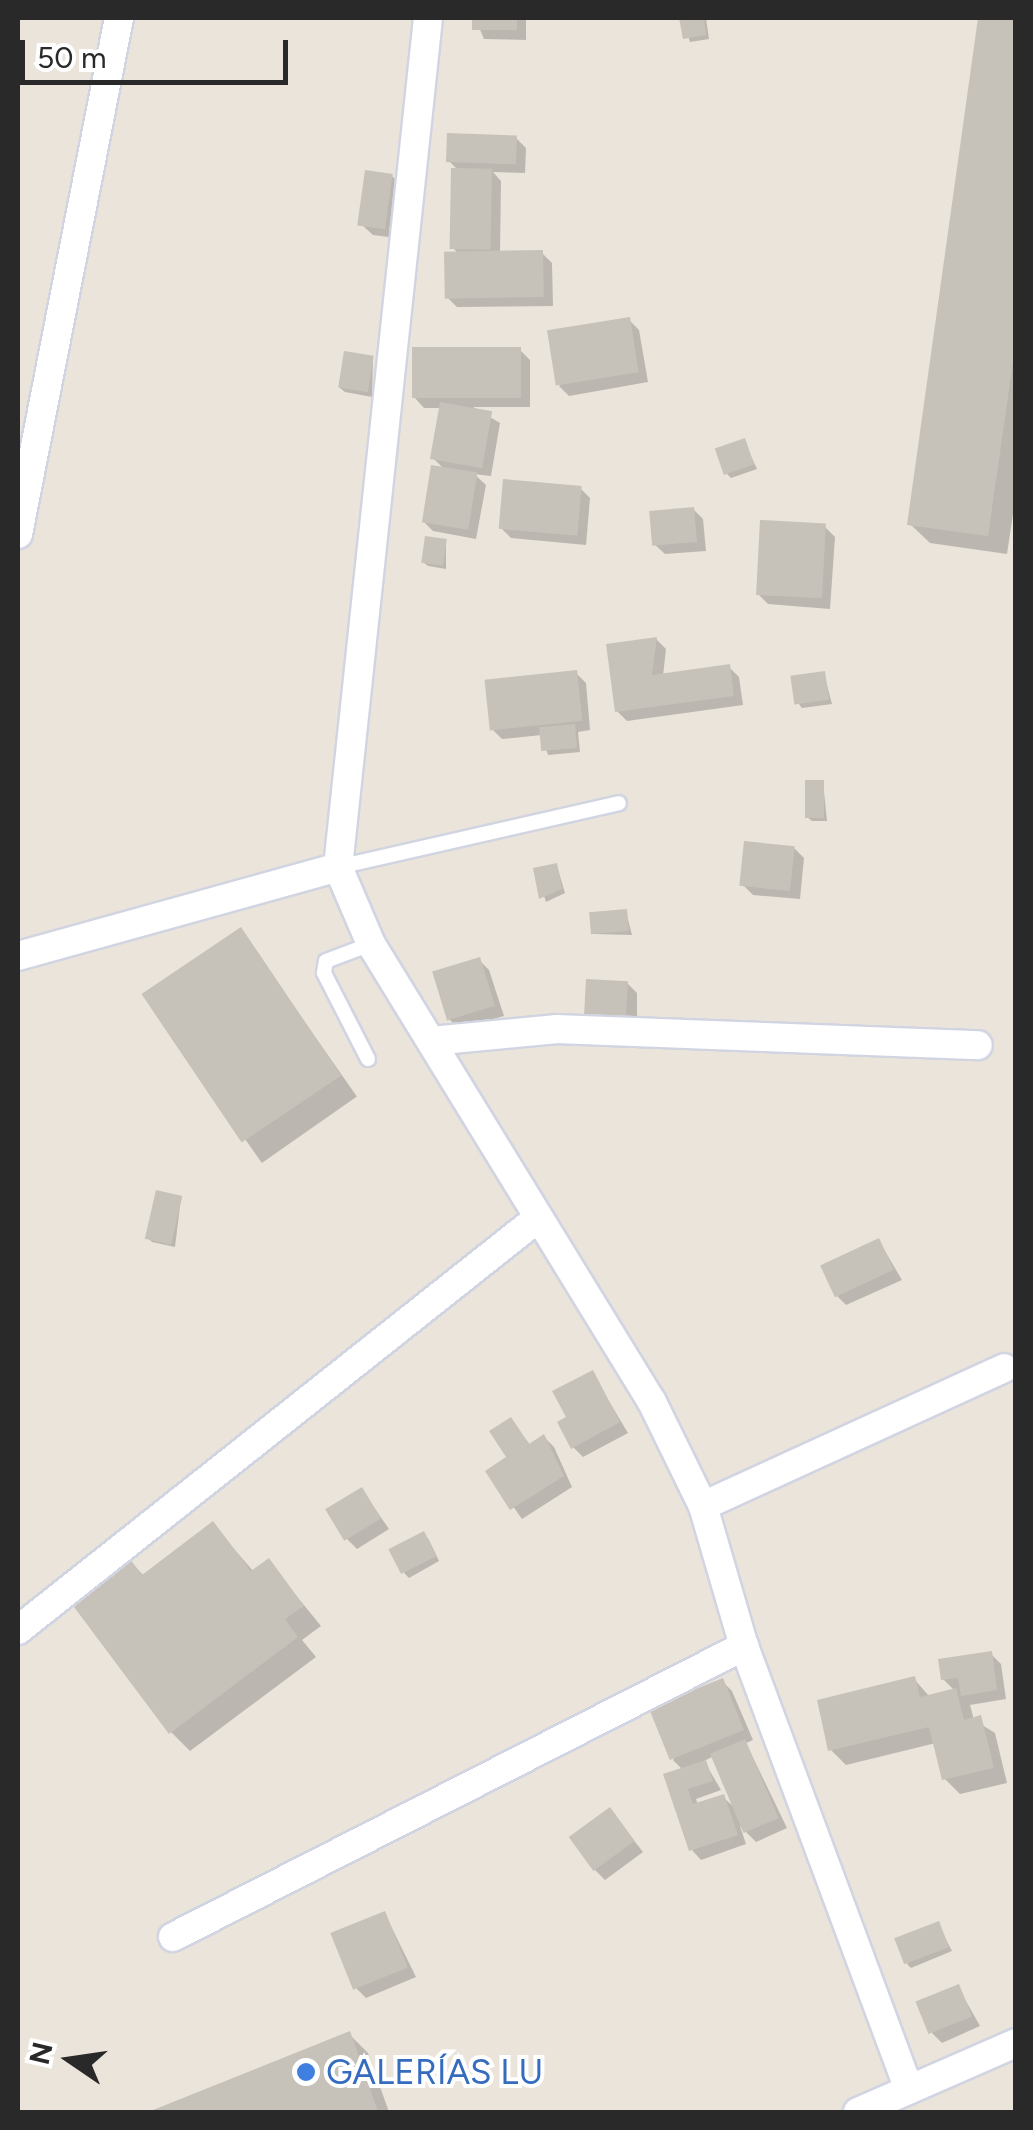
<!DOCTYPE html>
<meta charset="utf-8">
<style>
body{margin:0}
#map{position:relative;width:1033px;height:2130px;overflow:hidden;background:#eae4db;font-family:Figtree,sans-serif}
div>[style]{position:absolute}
.shadow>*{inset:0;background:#0003;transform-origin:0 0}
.building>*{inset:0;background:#c6c2ba;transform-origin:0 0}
.roads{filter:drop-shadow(2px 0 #d1d4e1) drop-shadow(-2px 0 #d1d4e1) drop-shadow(0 2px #d1d4e1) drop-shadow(0 -2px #d1d4e1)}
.lane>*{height:14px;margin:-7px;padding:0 7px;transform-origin:7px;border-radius:7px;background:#fff}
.street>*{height:28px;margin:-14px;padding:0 14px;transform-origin:14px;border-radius:14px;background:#fff}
.dots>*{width:28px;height:28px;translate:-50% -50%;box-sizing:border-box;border:5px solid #fff;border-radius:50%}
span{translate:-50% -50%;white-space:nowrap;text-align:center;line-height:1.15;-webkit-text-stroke:8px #fff;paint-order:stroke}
.shop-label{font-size:35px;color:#366cbe}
.left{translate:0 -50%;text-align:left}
.frame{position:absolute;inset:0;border:20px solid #292929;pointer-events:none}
.north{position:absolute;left:20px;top:2010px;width:100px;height:100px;-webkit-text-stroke:8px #fff;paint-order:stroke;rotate:283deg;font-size:28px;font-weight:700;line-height:40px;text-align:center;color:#292929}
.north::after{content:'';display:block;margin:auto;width:35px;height:45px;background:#292929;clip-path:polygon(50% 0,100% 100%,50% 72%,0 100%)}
.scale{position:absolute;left:20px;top:40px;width:268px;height:45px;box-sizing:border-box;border:5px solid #292929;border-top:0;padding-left:12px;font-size:30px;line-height:35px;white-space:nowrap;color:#292929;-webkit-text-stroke:8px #fff;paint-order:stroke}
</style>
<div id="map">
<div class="shadow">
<div style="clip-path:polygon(475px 18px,526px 18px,526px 40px,484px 39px)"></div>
<div style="clip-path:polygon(682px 18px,706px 18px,709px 39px,690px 42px)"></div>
<div style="clip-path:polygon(981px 18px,1016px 18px,1016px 494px,1007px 554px,930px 543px,910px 524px)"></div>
<div style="clip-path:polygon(516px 138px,526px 148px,525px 173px,493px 172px,501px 181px,500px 254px,542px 253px,552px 263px,553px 306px,457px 307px,447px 297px,458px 253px,453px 248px,459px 171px,449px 161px)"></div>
<div style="clip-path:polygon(392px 176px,402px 186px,396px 238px,373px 235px,362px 225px)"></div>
<div style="clip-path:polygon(629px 320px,639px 330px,648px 382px,569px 396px,559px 386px)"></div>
<div style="clip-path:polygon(520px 350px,530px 360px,530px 407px,473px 407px,500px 423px,491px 476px,474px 474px,486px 485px,476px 539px,433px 531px,423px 521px,444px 469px,433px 458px,442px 408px,424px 408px,414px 397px)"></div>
<div style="clip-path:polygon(373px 358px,372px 397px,345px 392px,340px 388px)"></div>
<div style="clip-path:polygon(744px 441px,757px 469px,731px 478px,727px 474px)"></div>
<div style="clip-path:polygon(580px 488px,590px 498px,586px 545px,511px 538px,501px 528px)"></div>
<div style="clip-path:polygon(693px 509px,703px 519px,706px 551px,665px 554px,654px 544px)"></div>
<div style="clip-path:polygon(825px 527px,835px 537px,830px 609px,768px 604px,758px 594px)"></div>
<div style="clip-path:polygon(446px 542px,446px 569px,428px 566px,423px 562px)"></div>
<div style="clip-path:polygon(656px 639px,666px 649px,663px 676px,729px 667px,739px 677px,743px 705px,627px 721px,617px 711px)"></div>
<div style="clip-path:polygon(576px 673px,586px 683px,590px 730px,578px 732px,580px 752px,548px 755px,542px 735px,502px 739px,492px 729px)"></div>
<div style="clip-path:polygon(824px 674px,832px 704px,802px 708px,798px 703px)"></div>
<div style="clip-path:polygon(823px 782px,827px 821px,812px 821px,807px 817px)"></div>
<div style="clip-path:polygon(794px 848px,804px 858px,800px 899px,753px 895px,743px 885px)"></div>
<div style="clip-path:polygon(557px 866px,565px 893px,546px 902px,536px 870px)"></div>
<div style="clip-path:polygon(626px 912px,632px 935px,594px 934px)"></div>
<div style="left:241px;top:931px;width:202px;height:116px;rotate:55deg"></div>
<div style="clip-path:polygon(479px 960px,489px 970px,504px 1016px,459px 1029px,449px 1019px)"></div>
<div style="clip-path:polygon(589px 982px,627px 983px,637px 993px,637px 1030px)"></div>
<div style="clip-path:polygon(181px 1198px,175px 1247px,152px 1242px,148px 1238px)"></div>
<div style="clip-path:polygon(879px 1241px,902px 1280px,846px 1305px,836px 1295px)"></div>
<div style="clip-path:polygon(592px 1373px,628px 1433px,583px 1457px,573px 1447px,569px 1418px)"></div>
<div style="clip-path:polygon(511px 1420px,531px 1446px,544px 1437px,554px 1447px,572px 1487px,522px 1519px,488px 1471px,509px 1457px)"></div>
<div style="clip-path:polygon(362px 1490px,389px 1529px,357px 1549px,347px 1539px)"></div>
<div style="clip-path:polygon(213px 1525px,254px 1572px,268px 1561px,321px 1626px,302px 1640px,316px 1657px,190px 1751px,171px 1732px,127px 1558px,144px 1576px)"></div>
<div style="clip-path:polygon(428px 1538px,439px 1561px,409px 1578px,404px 1573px)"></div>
<div style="clip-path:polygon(991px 1654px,1001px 1664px,1006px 1699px,970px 1705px,974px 1720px,995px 1733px,1007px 1783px,960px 1794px,945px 1779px,936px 1743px,846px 1765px,831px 1750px,914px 1679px,930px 1697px,955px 1691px,943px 1679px)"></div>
<div style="clip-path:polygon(evenodd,722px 1681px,732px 1691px,753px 1740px,746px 1743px,787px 1828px,756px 1842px,740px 1826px,746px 1844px,701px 1860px,691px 1849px,683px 1770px,673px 1760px,722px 1681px,714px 1756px,736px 1809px,723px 1797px,698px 1805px,696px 1799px,721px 1790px,704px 1761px,714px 1756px)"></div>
<div style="clip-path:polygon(610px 1810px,643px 1852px,605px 1880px,595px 1870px)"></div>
<div style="clip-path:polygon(385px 1914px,416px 1977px,366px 1998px,356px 1988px)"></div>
<div style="clip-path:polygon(938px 1924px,952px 1951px,911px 1968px,907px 1964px)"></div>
<div style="clip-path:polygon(958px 1987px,980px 2026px,942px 2043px,932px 2033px)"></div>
<div style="clip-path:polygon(349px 2034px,368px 2053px,389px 2112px,154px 2112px)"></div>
</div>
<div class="building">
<div style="left:472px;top:18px;width:45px;height:12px"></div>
<div style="clip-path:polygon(679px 18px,704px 18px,706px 35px,683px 39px)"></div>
<div style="clip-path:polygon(978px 18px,1016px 18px,1016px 341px,988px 536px,907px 525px)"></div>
<div style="left:447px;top:133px;width:70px;height:29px;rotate:2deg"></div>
<div style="left:451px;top:168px;width:41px;height:81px;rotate:1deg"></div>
<div style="left:365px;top:170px;width:28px;height:56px;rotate:8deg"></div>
<div style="left:543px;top:250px;width:47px;height:99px;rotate:89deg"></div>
<div style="left:630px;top:317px;width:56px;height:84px;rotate:81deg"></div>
<div style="left:412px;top:347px;width:109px;height:51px"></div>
<div style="left:344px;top:351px;width:30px;height:37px;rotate:9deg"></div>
<div style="left:440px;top:402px;width:53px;height:58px;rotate:10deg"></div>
<div style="left:745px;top:438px;width:28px;height:32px;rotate:71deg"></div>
<div style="left:431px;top:465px;width:47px;height:58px;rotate:9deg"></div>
<div style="left:503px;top:479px;width:79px;height:50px;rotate:5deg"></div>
<div style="left:694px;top:507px;width:35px;height:45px;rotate:85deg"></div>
<div style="left:760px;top:520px;width:66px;height:75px;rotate:3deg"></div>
<div style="left:425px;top:536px;width:22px;height:27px;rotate:8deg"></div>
<div style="clip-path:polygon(657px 637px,652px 675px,730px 664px,734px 696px,615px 712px,606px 644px)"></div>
<div style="left:577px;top:670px;width:51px;height:93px;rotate:84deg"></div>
<div style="left:825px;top:671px;width:29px;height:35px;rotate:82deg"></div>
<div style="left:575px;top:724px;width:24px;height:36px;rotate:85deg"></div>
<div style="left:805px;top:780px;width:19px;height:38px"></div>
<div style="left:744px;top:841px;width:51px;height:45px;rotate:6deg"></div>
<div style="clip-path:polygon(557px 863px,562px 889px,539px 899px,533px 868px)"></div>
<div style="left:627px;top:909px;width:22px;height:38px;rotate:85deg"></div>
<div style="left:241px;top:927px;width:179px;height:120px;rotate:56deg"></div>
<div style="left:480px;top:957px;width:51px;height:50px;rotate:73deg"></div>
<div style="left:586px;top:979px;width:42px;height:41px;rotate:3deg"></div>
<div style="left:156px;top:1190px;width:27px;height:50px;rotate:13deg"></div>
<div style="left:879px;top:1238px;width:35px;height:65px;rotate:65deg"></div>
<div style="clip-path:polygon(593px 1370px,620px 1422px,571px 1449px,557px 1422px,566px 1417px,552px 1391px)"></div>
<div style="clip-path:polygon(511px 1417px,529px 1444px,544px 1434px,564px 1476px,510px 1510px,485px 1471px,506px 1457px,489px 1431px)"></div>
<div style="left:362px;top:1487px;width:37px;height:43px;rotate:59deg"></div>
<div style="clip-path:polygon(213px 1521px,251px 1571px,269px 1558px,304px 1606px,285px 1619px,298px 1637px,169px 1734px,68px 1599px,127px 1555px,142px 1575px)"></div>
<div style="left:424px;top:1531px;width:28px;height:40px;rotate:63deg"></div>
<div style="clip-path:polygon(992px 1651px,997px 1690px,961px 1696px,958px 1678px,941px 1680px,938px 1659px)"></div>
<div style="clip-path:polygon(915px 1676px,920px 1697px,956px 1688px,964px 1720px,981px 1715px,994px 1768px,942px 1780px,929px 1727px,828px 1751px,817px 1700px)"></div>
<div style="left:723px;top:1678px;width:56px;height:80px;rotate:68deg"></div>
<div style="left:745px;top:1739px;width:86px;height:38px;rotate:67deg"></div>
<div style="clip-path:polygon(706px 1760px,713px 1781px,688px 1789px,693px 1804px,724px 1794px,738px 1835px,689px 1851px,663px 1774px)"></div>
<div style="left:610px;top:1807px;width:42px;height:51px;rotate:54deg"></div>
<div style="left:385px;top:1911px;width:61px;height:59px;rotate:68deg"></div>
<div style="left:939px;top:1921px;width:28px;height:48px;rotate:69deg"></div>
<div style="left:959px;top:1984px;width:35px;height:47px;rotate:68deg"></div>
<div style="clip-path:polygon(350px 2031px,378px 2112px,148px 2112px)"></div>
</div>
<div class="roads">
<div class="lane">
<div style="left:338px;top:867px;width:288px;rotate:-12.8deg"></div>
<div style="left:368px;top:1059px;width:97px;rotate:-117.1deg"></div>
<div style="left:324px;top:973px;width:12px;rotate:-81deg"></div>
<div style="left:326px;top:961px;width:48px;rotate:-20.7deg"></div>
</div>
<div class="street">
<div style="left:428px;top:18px;width:854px;rotate:96.05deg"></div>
<div style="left:338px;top:867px;width:84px;rotate:66.8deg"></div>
<div style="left:371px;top:944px;width:537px;rotate:58.47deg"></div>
<div style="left:652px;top:1402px;width:116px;rotate:63.9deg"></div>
<div style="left:703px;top:1506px;width:146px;rotate:73.7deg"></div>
<div style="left:744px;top:1646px;width:471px;rotate:69.6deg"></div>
<div style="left:18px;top:534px;width:526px;rotate:-78.93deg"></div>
<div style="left:18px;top:956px;width:332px;rotate:-15.5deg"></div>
<div style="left:431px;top:1041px;width:127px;rotate:-5.4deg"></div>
<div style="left:557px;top:1029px;width:421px;rotate:2.2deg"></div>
<div style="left:703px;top:1506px;width:331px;rotate:-24.6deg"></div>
<div style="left:18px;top:1630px;width:663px;rotate:-38.39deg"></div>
<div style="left:173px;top:1937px;width:641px;rotate:-27deg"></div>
<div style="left:858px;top:2112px;width:172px;rotate:-23.6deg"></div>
</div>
</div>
<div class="dots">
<div style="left:306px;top:2072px;background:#3f7fe0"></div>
</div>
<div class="shop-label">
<span class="left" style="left:326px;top:2072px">GALERÍAS LU</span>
</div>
<div class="frame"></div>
<div class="north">N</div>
<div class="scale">50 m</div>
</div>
